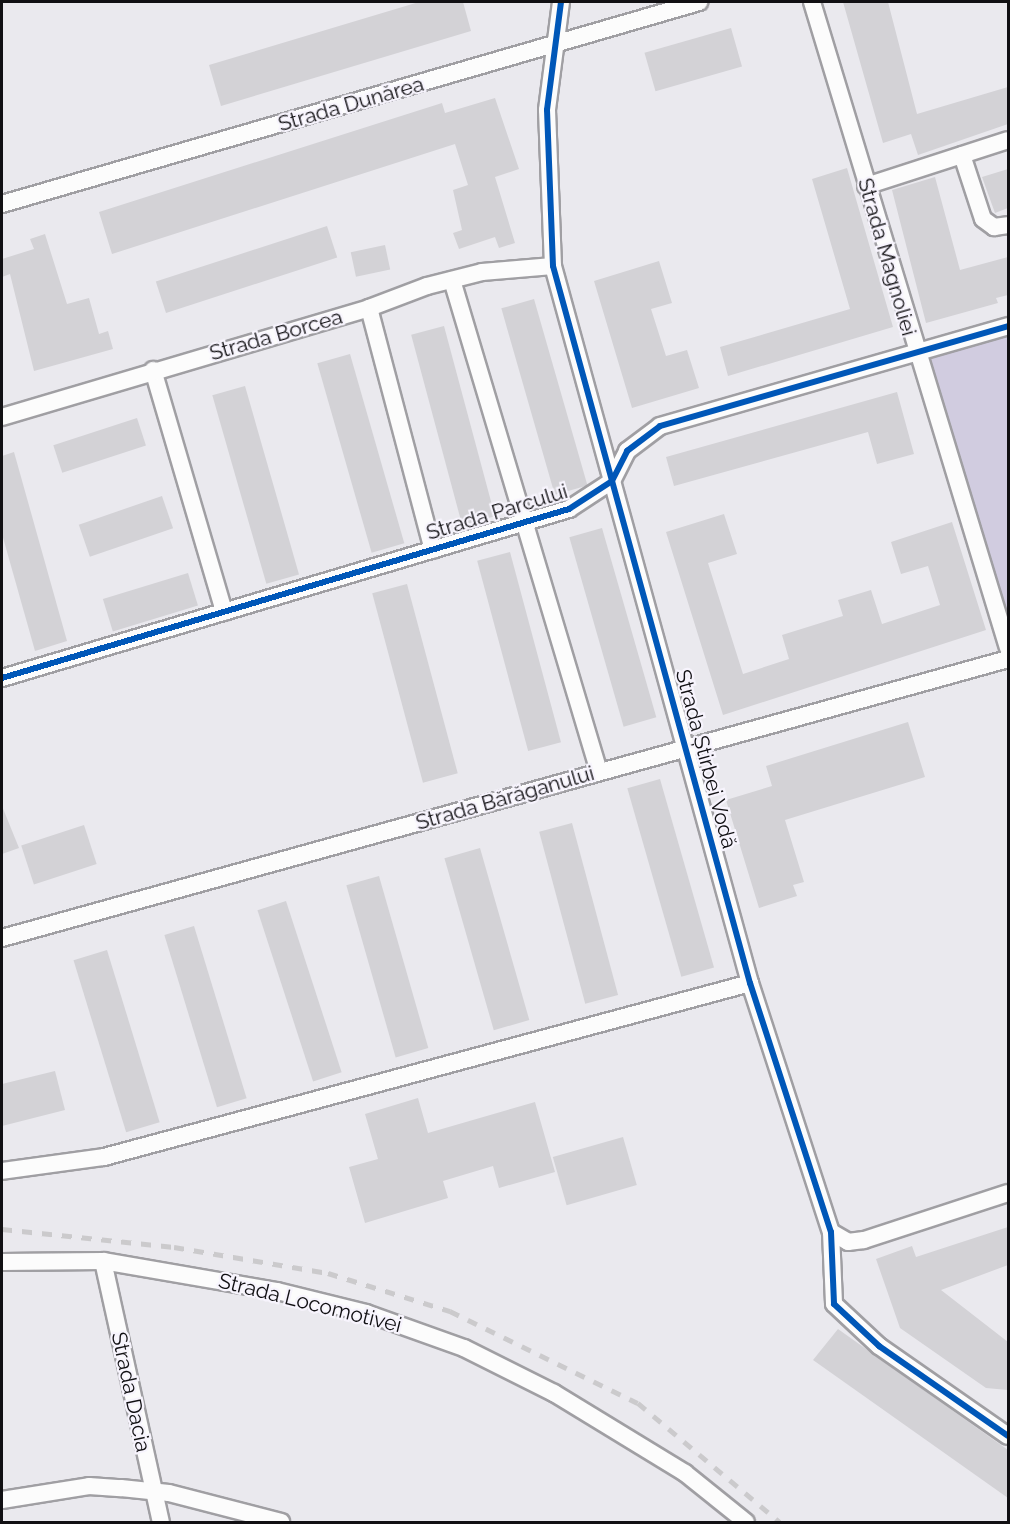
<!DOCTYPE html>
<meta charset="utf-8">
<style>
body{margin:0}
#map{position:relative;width:1010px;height:1524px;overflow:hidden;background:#eae9ee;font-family:Raleway,sans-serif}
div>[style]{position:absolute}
.green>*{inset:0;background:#d1cce0}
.building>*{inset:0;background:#d3d2d6;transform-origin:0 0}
.roads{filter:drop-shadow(2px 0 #a09fa3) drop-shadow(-2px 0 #a09fa3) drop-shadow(0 2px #a09fa3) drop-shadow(0 -2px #a09fa3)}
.minor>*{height:16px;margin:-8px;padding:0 8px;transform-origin:8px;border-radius:8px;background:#fcfcfc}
.rail>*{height:4.5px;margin-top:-2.25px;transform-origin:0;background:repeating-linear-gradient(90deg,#cbcacc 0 10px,transparent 0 20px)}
.cycleway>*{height:6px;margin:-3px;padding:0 3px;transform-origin:3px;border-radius:3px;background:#0057b8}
span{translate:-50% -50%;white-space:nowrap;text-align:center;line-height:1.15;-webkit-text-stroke:4.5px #f7f4fd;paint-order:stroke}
.street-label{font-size:21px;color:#111013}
.frame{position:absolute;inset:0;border:3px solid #111013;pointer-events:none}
</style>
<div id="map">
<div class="green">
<div style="clip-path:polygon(1008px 326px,1008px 648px,915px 355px)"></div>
</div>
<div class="building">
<div style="clip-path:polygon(419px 2px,463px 2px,471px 31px,221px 106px,209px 65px)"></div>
<div style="clip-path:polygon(843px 2px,888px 2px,917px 114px,1008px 87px,1008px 124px,918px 155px,911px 134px,883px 143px)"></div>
<div style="left:731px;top:28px;width:40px;height:90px;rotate:74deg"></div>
<div style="clip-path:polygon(495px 98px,519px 169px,495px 177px,515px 243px,499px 248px,495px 237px,459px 249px,453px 233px,462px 230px,453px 190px,468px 185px,455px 144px,112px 254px,99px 212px,442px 103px,445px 113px)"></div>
<div style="clip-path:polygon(847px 168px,893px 327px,728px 376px,720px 347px,850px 309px,812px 179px)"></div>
<div style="clip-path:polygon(1008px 169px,1008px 208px,995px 213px,982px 177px)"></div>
<div style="clip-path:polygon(935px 177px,960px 270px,1008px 257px,1008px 295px,996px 298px,998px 303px,926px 323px,892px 190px)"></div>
<div style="left:327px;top:226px;width:33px;height:180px;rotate:72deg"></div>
<div style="clip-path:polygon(45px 234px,67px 304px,89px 298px,99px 334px,108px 331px,113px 349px,34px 371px,10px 274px,2px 277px,2px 259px,34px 249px,30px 239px)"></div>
<div style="left:385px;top:245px;width:25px;height:35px;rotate:78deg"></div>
<div style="clip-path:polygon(659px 261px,672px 303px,651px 309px,666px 356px,687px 350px,699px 388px,632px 408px,594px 281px)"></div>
<div style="left:534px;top:299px;width:194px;height:34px;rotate:74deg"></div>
<div style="left:444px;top:326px;width:197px;height:34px;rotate:75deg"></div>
<div style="left:350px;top:354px;width:197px;height:34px;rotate:74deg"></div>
<div style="left:245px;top:386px;width:196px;height:34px;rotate:74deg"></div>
<div style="clip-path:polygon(897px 392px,914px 454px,877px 464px,868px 432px,674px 486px,666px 457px)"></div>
<div style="left:137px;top:418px;width:29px;height:88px;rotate:72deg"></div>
<div style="clip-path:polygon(14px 452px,67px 641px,35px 651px,2px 534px,2px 456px)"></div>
<div style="left:162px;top:496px;width:34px;height:88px;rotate:71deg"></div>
<div style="clip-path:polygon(724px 514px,737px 554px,708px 563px,743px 674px,789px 659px,782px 635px,843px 616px,838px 600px,871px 590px,882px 624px,940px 605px,928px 566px,901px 574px,891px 542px,952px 522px,986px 630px,723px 715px,666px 532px)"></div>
<div style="left:602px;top:528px;width:197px;height:34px;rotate:74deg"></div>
<div style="left:510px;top:552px;width:197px;height:34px;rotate:75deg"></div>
<div style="left:188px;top:573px;width:34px;height:89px;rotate:73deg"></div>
<div style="left:407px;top:584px;width:196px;height:36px;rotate:75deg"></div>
<div style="clip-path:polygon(908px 722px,925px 777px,785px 820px,804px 882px,793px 885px,797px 896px,759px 908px,726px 800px,772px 786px,766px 766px)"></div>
<div style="left:660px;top:779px;width:196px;height:34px;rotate:74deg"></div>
<div style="clip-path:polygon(2px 806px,19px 848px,2px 854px)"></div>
<div style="left:572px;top:823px;width:178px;height:34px;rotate:75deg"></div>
<div style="left:84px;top:825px;width:41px;height:66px;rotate:72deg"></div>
<div style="left:480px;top:848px;width:179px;height:37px;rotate:74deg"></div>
<div style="left:379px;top:876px;width:179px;height:34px;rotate:74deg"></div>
<div style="left:286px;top:901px;width:180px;height:30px;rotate:72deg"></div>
<div style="left:194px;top:926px;width:180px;height:31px;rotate:73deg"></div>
<div style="left:107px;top:950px;width:180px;height:35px;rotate:73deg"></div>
<div style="clip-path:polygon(55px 1071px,65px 1110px,2px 1126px,2px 1084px)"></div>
<div style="clip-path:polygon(418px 1098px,428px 1133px,535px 1102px,555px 1172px,499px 1188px,493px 1166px,443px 1181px,448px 1198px,365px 1223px,349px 1167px,378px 1159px,365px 1114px)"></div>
<div style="left:623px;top:1137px;width:50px;height:73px;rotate:74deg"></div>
<div style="clip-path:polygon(1008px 1227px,1008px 1265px,941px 1290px,1008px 1342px,1008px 1390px,986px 1388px,900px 1328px,876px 1259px,912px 1246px,916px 1257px)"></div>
<div style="clip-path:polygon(838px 1329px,1008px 1450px,1008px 1498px,813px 1360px)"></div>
</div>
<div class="roads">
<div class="minor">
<div style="left:561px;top:2px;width:109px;rotate:97.4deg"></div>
<div style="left:547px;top:110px;width:156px;rotate:87.8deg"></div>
<div style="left:553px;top:266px;width:744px;rotate:74.64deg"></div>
<div style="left:750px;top:983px;width:262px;rotate:72deg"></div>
<div style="left:831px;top:1232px;width:72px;rotate:87.6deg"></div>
<div style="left:834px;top:1304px;width:62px;rotate:43deg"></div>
<div style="left:879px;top:1346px;width:157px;rotate:34.9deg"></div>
<div style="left:812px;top:2px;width:675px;rotate:73.12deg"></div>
<div style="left:962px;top:155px;width:67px;rotate:71.8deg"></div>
<div style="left:983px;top:219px;width:14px;rotate:36deg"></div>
<div style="left:994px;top:227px;width:14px;rotate:-8deg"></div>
<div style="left:866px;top:186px;width:149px;rotate:-17.9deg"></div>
<div style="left:2px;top:204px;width:726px;rotate:-16.16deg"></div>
<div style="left:452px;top:280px;width:513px;rotate:73.36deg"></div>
<div style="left:369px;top:308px;width:250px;rotate:75.2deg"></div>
<div style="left:153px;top:370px;width:252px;rotate:73.6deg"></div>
<div style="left:2px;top:417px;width:383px;rotate:-16.5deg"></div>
<div style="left:369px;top:308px;width:62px;rotate:-20.8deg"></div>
<div style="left:427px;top:286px;width:57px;rotate:-14.3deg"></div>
<div style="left:482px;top:272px;width:71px;rotate:-4.8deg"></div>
<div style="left:2px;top:678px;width:592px;rotate:-16.6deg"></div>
<div style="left:569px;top:509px;width:51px;rotate:-33.1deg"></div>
<div style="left:612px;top:481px;width:34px;rotate:-63deg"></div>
<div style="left:627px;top:451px;width:41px;rotate:-37.1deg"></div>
<div style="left:660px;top:426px;width:362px;rotate:-16deg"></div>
<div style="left:2px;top:938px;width:1044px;rotate:-15.5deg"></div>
<div style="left:2px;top:1171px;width:103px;rotate:-7.8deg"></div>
<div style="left:104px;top:1157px;width:669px;rotate:-15.07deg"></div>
<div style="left:831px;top:1232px;width:20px;rotate:30deg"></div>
<div style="left:848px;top:1242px;width:16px;rotate:-7deg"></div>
<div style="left:864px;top:1240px;width:151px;rotate:-18.1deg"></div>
<div style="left:103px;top:1261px;width:267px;rotate:77.5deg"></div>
<div style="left:2px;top:1262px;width:101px;rotate:-0.6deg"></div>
<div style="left:103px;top:1261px;width:177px;rotate:9.8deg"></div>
<div style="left:277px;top:1291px;width:92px;rotate:13.9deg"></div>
<div style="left:366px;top:1313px;width:104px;rotate:19.7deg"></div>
<div style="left:464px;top:1348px;width:101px;rotate:26.6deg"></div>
<div style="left:554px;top:1393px;width:153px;rotate:31.4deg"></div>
<div style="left:685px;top:1473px;width:78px;rotate:38.8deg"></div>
<div style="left:2px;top:1500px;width:88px;rotate:-9.1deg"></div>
<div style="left:89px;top:1486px;width:32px;rotate:4deg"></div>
<div style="left:121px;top:1488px;width:48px;rotate:5.9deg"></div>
<div style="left:169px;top:1493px;width:116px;rotate:14.5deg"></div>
</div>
</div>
<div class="rail">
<div style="left:2px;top:1229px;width:173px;rotate:6deg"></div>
<div style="left:174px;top:1247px;width:156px;rotate:9.6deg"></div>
<div style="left:328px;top:1273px;width:128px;rotate:17.3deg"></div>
<div style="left:450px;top:1311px;width:209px;rotate:26.1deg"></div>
<div style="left:638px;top:1403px;width:185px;rotate:40deg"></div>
</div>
<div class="cycleway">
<div style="left:561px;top:2px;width:109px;rotate:97.4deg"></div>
<div style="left:547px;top:110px;width:156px;rotate:87.8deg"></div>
<div style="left:553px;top:266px;width:744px;rotate:74.64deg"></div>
<div style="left:750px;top:983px;width:262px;rotate:72deg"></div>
<div style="left:831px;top:1232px;width:72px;rotate:87.6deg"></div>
<div style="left:834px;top:1304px;width:62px;rotate:43deg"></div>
<div style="left:879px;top:1346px;width:157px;rotate:34.9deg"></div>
<div style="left:2px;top:678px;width:592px;rotate:-16.6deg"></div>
<div style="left:569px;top:509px;width:51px;rotate:-33.1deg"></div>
<div style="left:612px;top:481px;width:34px;rotate:-63deg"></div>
<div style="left:627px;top:451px;width:41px;rotate:-37.1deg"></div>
<div style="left:660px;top:426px;width:362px;rotate:-16deg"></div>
</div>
<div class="street-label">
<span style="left:351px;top:104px;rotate:-16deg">Strada Dunărea</span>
<span style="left:887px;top:257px;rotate:74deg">Strada Magnoliei</span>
<span style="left:276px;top:335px;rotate:-16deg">Strada Borcea</span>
<span style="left:497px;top:512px;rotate:-17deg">Strada Parcului</span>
<span style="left:706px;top:759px;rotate:75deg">Strada Știrbei Vodă</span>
<span style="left:505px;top:798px;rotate:-16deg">Strada Bărăganului</span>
<span style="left:310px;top:1303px;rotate:14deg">Strada Locomotivei</span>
<span style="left:131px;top:1392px;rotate:78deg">Strada Dacia</span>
</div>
<div class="frame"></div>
</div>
